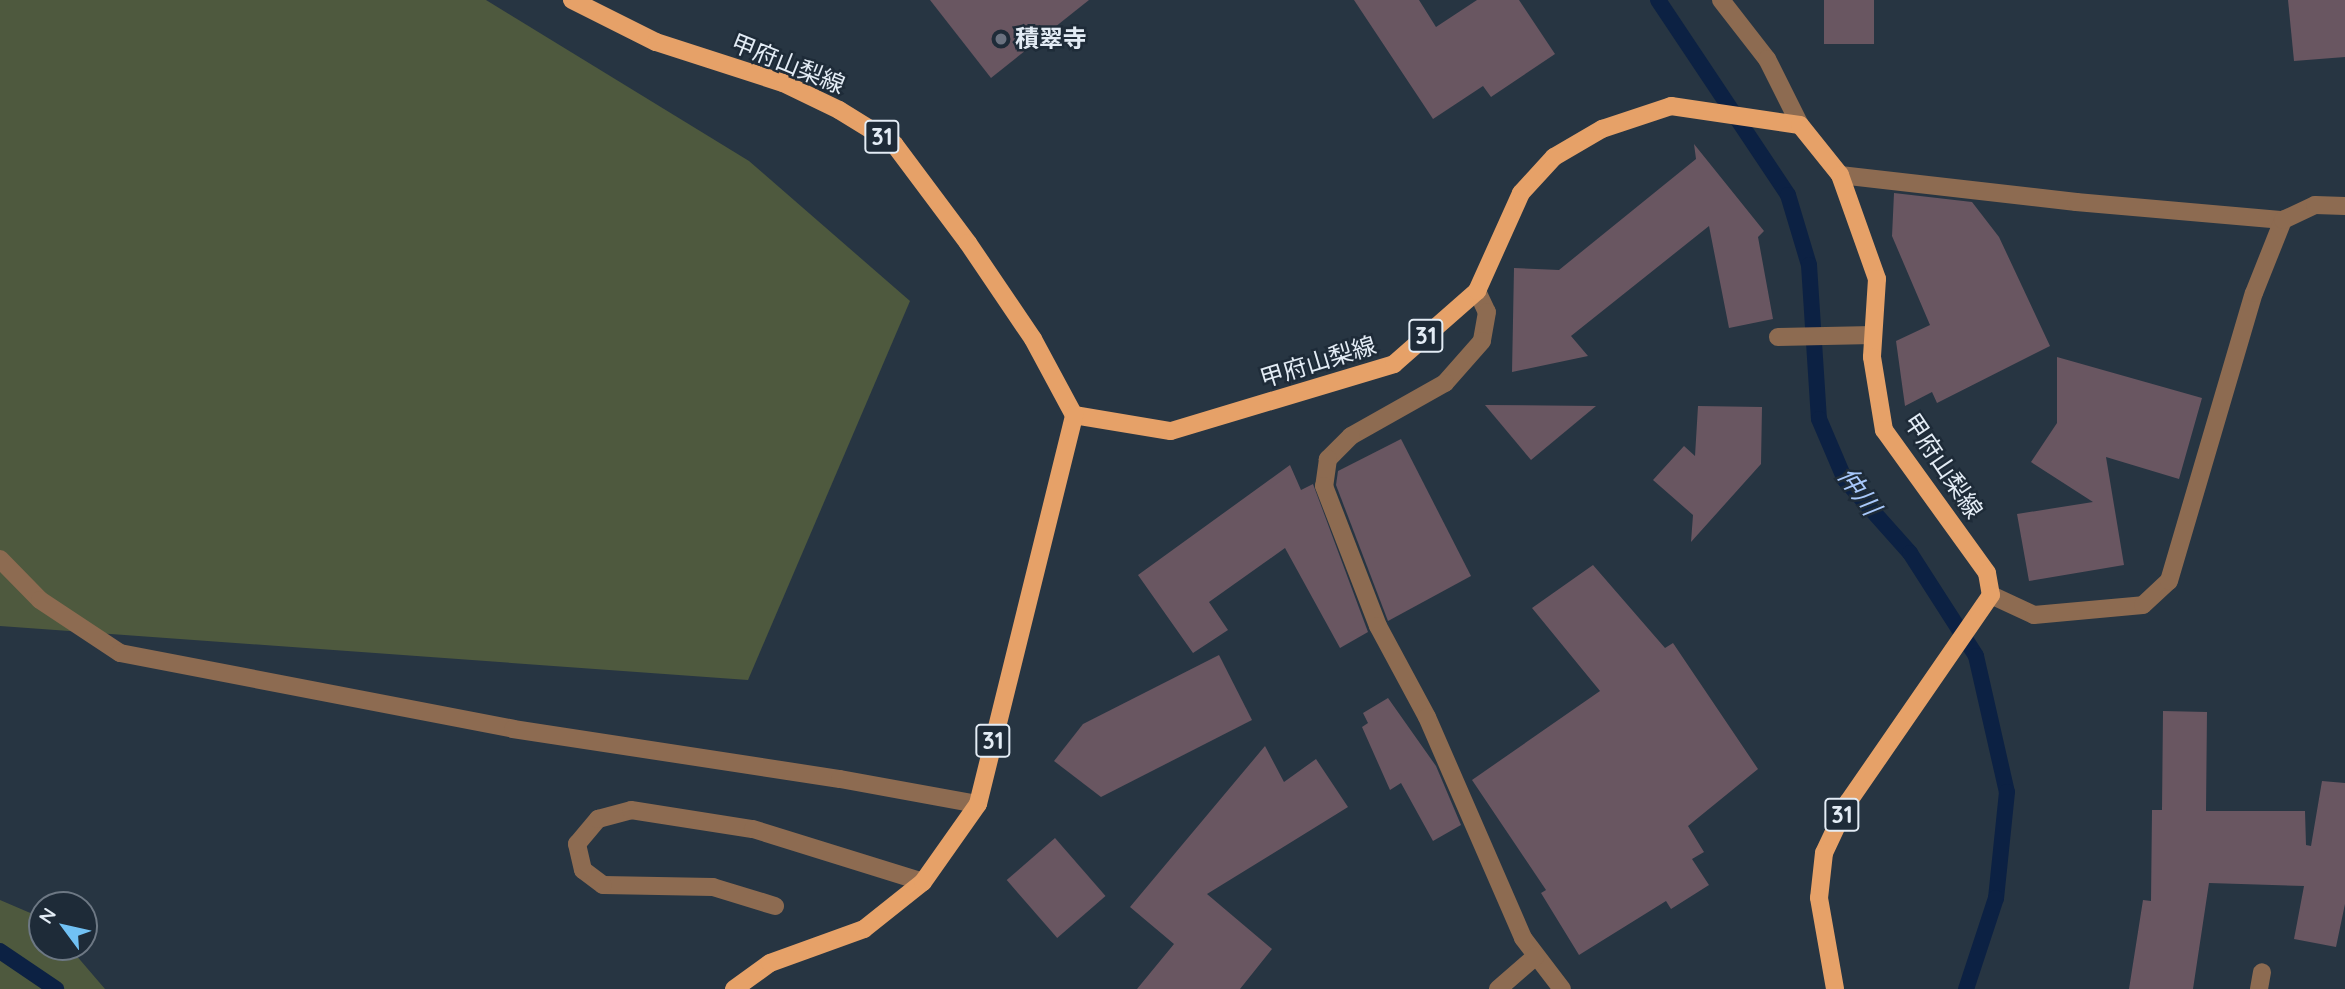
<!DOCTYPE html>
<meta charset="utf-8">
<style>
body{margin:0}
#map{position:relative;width:2345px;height:989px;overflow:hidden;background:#273542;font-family:Quicksand,"Noto Sans JP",sans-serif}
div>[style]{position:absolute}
.green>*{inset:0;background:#4e593e}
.stream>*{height:16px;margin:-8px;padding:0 8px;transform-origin:8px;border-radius:8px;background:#0c2143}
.building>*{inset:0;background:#695661;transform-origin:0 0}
.service>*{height:18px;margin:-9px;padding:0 9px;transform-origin:9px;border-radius:9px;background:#8d6b51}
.minor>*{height:18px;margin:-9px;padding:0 9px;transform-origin:9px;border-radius:9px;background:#8d6b51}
.primary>*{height:18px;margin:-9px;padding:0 9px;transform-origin:9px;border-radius:9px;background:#e6a168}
.dots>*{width:19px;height:19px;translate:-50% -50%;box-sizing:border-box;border:4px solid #1e2b38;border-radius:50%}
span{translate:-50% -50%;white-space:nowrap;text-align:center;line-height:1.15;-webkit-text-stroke:5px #1e2b38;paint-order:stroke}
.shield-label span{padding:2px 5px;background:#1e2b38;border:2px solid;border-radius:5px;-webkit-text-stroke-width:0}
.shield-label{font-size:23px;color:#e3ecf5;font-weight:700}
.poi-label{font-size:24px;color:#e3ecf5;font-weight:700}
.left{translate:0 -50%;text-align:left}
.street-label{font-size:24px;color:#e3ecf5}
.water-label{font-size:26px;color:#a8c8fb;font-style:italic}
.north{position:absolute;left:28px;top:891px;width:70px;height:70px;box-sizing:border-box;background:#1e2b38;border:2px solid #6d7884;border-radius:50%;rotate:303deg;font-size:19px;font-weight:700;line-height:28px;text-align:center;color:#e3ecf5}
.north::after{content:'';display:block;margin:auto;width:24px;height:32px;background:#71c1f4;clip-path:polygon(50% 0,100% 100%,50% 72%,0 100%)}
</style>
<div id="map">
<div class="green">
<div style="clip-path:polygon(0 0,486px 0,749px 161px,910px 301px,748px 680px,0 626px)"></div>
<div style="clip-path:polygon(0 900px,42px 918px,42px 947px,69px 947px,105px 989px,0 989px)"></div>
</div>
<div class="stream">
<div style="left:1658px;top:0;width:234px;rotate:56.3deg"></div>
<div style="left:1788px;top:195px;width:73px;rotate:73.3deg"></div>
<div style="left:1809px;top:265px;width:154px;rotate:86.3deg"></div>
<div style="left:1819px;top:419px;width:66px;rotate:66.9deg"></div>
<div style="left:1845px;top:480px;width:98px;rotate:48.3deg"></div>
<div style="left:1910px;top:553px;width:122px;rotate:57.3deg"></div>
<div style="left:1976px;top:656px;width:139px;rotate:77.2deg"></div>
<div style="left:2007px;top:792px;width:107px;rotate:95.9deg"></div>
<div style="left:1996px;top:898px;width:96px;rotate:108.2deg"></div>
<div style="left:0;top:951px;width:68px;rotate:34.2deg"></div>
</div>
<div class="building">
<div style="clip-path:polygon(930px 0,1089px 0,991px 78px)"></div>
<div style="clip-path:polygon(1354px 0,1419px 0,1436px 27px,1477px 0,1519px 0,1555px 54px,1491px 97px,1483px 86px,1433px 119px)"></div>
<div style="left:1824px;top:0;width:50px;height:44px"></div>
<div style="clip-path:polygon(2288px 0,2345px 0,2345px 57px,2294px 61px)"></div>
<div style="clip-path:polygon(1694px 144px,1764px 231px,1758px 237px,1773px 319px,1729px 328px,1709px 226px,1571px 336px,1588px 356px,1512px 372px,1514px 268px,1559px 270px,1696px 159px)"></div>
<div style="clip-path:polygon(1894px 193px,1972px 202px,1999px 237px,2050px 346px,1937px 403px,1932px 392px,1905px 406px,1896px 341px,1930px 325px,1892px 236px)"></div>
<div style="clip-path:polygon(2057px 357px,2202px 398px,2179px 479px,2106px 457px,2124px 565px,2029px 581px,2017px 514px,2093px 502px,2031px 462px,2057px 423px)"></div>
<div style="clip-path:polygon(1485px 405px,1596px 406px,1531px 460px)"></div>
<div style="clip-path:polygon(1698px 406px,1762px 407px,1761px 464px,1691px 542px,1693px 515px,1653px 480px,1684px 446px,1695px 456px)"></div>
<div style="clip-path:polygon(1401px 439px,1471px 576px,1388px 621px,1336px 485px,1338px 471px)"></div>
<div style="clip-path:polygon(1290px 465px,1301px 490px,1313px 484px,1368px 632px,1340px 648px,1285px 548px,1209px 602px,1228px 630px,1193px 653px,1138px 575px)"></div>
<div style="clip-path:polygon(1593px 565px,1665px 648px,1673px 643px,1758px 769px,1688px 826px,1704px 852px,1692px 859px,1709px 885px,1671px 909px,1666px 901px,1579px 955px,1541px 893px,1546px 890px,1472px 780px,1600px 691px,1532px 608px)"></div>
<div style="clip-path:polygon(1219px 655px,1252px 720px,1101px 797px,1054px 761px,1083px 724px)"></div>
<div style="clip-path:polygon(1388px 698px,1436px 766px,1461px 825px,1433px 841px,1401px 783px,1390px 790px,1362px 727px,1368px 723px,1363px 713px)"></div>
<div style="clip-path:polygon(2163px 711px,2207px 712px,2206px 811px,2305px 811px,2306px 845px,2311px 846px,2322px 781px,2345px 783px,2345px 904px,2336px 947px,2294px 939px,2304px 886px,2209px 883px,2193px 989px,2129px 989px,2143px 900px,2151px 901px,2152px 810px,2162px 810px)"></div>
<div style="clip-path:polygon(1265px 746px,1284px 782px,1316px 759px,1348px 807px,1207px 894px,1272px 949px,1240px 989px,1137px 989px,1174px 944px,1130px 907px)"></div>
<div style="left:1055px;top:838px;width:77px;height:64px;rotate:49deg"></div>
</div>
<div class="service">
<div style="left:1721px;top:0;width:75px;rotate:52.1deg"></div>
<div style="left:1767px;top:59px;width:74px;rotate:63.4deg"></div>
<div style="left:1840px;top:175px;width:238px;rotate:6.5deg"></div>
<div style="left:2076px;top:202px;width:208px;rotate:5deg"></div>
<div style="left:1477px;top:291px;width:23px;rotate:65deg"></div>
<div style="left:1487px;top:312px;width:29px;rotate:100deg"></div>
<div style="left:1482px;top:341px;width:56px;rotate:131.4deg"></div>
<div style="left:1445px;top:383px;width:108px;rotate:150.6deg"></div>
<div style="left:1351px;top:436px;width:33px;rotate:135deg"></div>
<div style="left:1328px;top:459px;width:27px;rotate:98deg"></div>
<div style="left:1324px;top:486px;width:150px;rotate:68.9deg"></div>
<div style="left:1378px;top:626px;width:103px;rotate:61.7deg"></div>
<div style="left:1427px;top:717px;width:241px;rotate:66.5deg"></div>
<div style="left:1523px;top:938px;width:64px;rotate:52.6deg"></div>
<div style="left:1778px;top:337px;width:95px;rotate:-1.2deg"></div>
<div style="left:1991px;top:595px;width:47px;rotate:24.9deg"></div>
<div style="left:2034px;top:615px;width:109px;rotate:-5.2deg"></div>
<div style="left:2143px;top:605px;width:35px;rotate:-43deg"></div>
<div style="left:2169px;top:581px;width:300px;rotate:-73.6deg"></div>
<div style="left:2254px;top:293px;width:79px;rotate:-68.3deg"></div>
<div style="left:2283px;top:220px;width:35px;rotate:-25deg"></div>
<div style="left:2315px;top:205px;width:30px;rotate:2deg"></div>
<div style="left:775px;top:906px;width:65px;rotate:-163deg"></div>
<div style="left:713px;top:887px;width:110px;rotate:-179deg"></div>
<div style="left:603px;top:885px;width:25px;rotate:-143deg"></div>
<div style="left:583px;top:870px;width:27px;rotate:-103deg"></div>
<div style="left:577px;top:844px;width:33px;rotate:-50deg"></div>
<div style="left:598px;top:819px;width:34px;rotate:-15deg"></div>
<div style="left:631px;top:810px;width:123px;rotate:8.9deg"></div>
<div style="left:753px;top:829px;width:178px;rotate:17.3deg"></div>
<div style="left:1498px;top:989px;width:50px;rotate:-41deg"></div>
<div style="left:2259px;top:989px;width:17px;rotate:-80deg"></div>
</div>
<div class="minor">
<div style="left:0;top:559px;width:57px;rotate:45.7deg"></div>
<div style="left:40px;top:600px;width:96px;rotate:33.5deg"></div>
<div style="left:120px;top:653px;width:400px;rotate:10.9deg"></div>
<div style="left:513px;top:729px;width:331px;rotate:8.7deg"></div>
<div style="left:840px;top:779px;width:140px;rotate:10.3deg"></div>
</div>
<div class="primary">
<div style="left:572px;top:0;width:94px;rotate:26.6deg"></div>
<div style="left:656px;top:42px;width:133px;rotate:17.9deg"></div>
<div style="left:783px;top:83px;width:62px;rotate:25.7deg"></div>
<div style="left:839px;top:110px;width:65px;rotate:31.7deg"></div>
<div style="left:894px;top:144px;width:124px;rotate:53.2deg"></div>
<div style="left:968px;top:243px;width:116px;rotate:55.9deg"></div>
<div style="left:1033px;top:339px;width:86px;rotate:61.7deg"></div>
<div style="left:1074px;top:415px;width:98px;rotate:9.4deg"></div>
<div style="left:1171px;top:431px;width:233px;rotate:-16.7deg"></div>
<div style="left:1394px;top:364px;width:111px;rotate:-41.3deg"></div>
<div style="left:1477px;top:291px;width:107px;rotate:-65.8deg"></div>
<div style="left:1521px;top:193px;width:49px;rotate:-47.5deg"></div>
<div style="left:1554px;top:157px;width:56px;rotate:-30.3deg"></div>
<div style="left:1602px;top:129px;width:73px;rotate:-18.4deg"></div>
<div style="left:1671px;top:106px;width:130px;rotate:8.4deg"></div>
<div style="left:1800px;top:125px;width:64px;rotate:51.3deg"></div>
<div style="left:1840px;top:175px;width:110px;rotate:70.4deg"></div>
<div style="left:1877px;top:279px;width:78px;rotate:93.7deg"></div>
<div style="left:1872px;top:357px;width:74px;rotate:80.7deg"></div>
<div style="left:1884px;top:430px;width:176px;rotate:54.2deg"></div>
<div style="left:1987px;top:573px;width:22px;rotate:80deg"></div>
<div style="left:1991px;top:595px;width:252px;rotate:124.6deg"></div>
<div style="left:1848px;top:802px;width:56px;rotate:115.2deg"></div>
<div style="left:1824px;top:853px;width:45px;rotate:96.3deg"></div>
<div style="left:1819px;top:898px;width:92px;rotate:80deg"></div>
<div style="left:734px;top:989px;width:44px;rotate:-35.8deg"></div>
<div style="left:770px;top:963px;width:100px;rotate:-19.9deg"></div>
<div style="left:864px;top:929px;width:75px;rotate:-38.5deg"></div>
<div style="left:923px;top:882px;width:95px;rotate:-54.8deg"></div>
<div style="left:978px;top:804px;width:401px;rotate:-76.1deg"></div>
</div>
<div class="dots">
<div style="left:1001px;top:39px;background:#6b7280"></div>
</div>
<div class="shield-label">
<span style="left:882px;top:137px">31</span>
<span style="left:1426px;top:336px">31</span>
<span style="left:993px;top:741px">31</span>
<span style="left:1842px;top:815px">31</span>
</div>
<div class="poi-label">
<span class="left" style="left:1015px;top:39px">積翠寺</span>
</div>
<div class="street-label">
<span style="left:788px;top:64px;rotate:22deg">甲府山梨線</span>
<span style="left:1318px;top:362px;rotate:-17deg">甲府山梨線</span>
<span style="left:1943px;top:466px;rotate:56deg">甲府山梨線</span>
</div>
<div class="water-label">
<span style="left:1859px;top:491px;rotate:54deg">仲川</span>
</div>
<div class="north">N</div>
</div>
